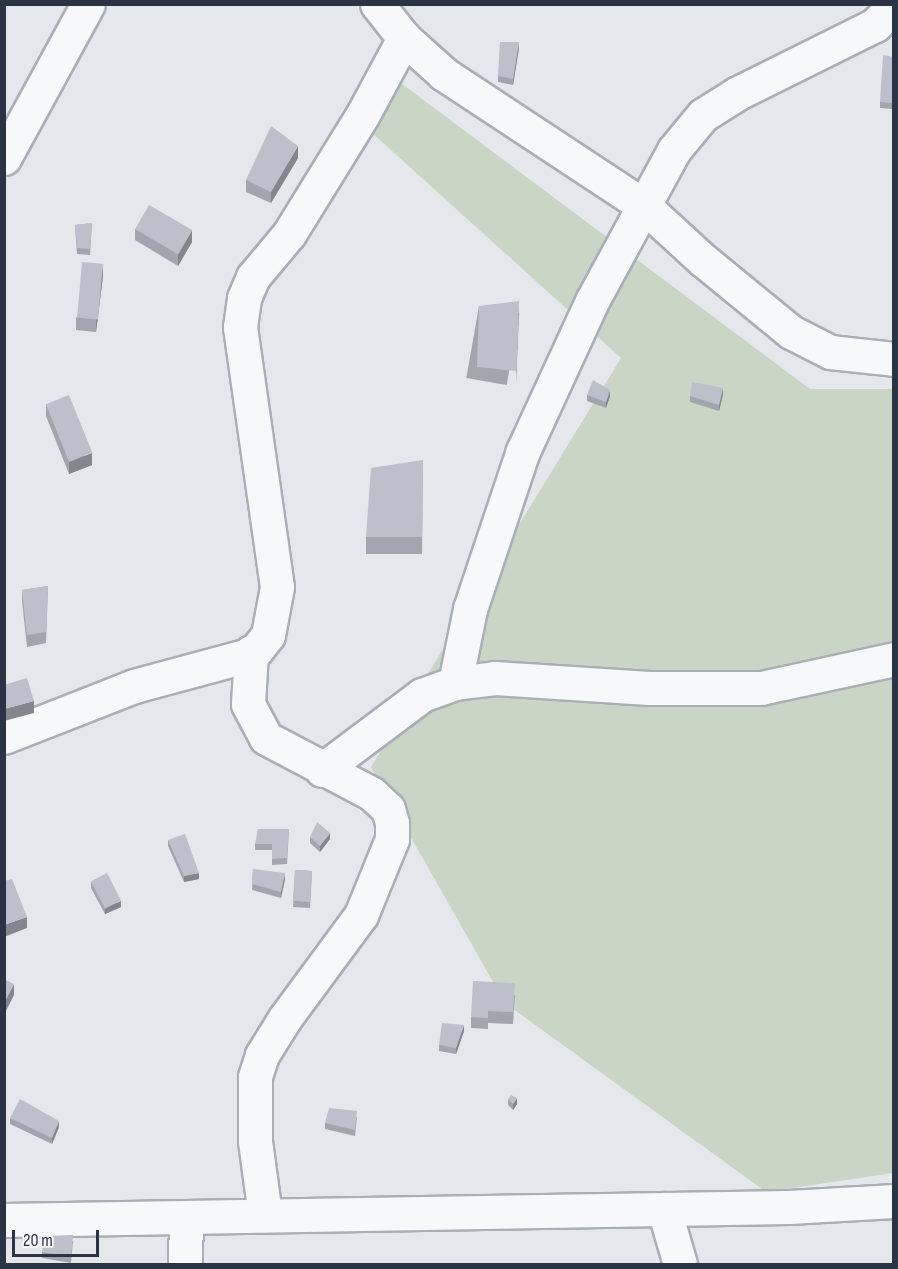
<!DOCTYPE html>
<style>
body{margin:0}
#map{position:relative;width:898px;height:1269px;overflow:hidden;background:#e4e7ec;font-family:"Sofia Sans Condensed",sans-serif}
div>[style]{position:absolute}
.green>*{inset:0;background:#c9d6c5}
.roads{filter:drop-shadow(2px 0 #a9aeb7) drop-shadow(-2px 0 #a9aeb7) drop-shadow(0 2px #a9aeb7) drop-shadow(0 -2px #a9aeb7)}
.street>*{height:33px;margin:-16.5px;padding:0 16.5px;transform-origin:16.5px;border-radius:16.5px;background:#f7f8fa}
.wall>*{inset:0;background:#a1a5ae;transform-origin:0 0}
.shaded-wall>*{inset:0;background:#83868d}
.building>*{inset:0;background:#bbc0ca;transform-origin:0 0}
span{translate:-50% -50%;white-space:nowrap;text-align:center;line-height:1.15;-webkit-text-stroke:6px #f4f6f9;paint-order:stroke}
.frame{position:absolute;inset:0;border:6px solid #2b3445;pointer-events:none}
.scale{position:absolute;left:12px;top:1230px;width:87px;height:27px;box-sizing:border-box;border:3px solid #2b3445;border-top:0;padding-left:8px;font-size:18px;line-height:21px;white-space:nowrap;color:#2b3445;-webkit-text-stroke:4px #f4f6f9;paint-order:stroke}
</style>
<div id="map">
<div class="green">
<div style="clip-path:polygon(382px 69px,810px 389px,893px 389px,893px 1173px,766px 1192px,505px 1003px,371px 767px,621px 358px,350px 113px)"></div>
</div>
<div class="roads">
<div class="street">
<div style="left:377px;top:4px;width:43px;rotate:51.5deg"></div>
<div style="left:404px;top:38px;width:54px;rotate:42deg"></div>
<div style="left:444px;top:74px;width:240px;rotate:33.4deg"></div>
<div style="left:644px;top:206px;width:80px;rotate:42.5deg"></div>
<div style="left:703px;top:260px;width:114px;rotate:39.3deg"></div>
<div style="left:791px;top:332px;width:44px;rotate:27.1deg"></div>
<div style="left:830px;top:352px;width:64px;rotate:6.2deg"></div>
<div style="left:4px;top:158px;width:175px;rotate:-61.4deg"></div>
<div style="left:251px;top:652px;width:52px;rotate:93.3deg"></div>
<div style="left:248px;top:704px;width:38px;rotate:62deg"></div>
<div style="left:266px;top:738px;width:120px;rotate:27.8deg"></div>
<div style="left:372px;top:794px;width:22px;rotate:43deg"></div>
<div style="left:388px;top:809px;width:15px;rotate:74deg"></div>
<div style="left:392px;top:823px;width:16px;rotate:90deg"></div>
<div style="left:392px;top:839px;width:82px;rotate:112.2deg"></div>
<div style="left:361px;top:915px;width:128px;rotate:126.4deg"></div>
<div style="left:285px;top:1018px;width:44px;rotate:121.9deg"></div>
<div style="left:262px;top:1055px;width:23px;rotate:108deg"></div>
<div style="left:255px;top:1077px;width:64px;rotate:90deg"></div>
<div style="left:255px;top:1141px;width:75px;rotate:82.3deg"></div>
<div style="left:455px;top:683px;width:76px;rotate:-78.5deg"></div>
<div style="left:470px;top:609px;width:167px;rotate:-71.5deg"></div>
<div style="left:523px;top:451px;width:165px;rotate:-65.3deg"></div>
<div style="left:592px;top:301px;width:172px;rotate:-61.5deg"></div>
<div style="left:674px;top:150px;width:45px;rotate:-50.4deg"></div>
<div style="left:703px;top:115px;width:39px;rotate:-32deg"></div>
<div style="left:736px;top:94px;width:155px;rotate:-26.4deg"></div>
<div style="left:875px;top:25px;width:28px;rotate:-46deg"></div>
<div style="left:4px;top:737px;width:140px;rotate:-21.4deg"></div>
<div style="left:134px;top:686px;width:115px;rotate:-15.1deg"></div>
<div style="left:245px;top:656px;width:14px;rotate:-30deg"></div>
<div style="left:257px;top:649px;width:18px;rotate:-52deg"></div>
<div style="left:268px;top:635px;width:49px;rotate:-79.4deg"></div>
<div style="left:277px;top:587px;width:263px;rotate:-98.1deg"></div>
<div style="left:240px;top:327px;width:29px;rotate:-82deg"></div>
<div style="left:244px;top:298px;width:23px;rotate:-67deg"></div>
<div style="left:253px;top:277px;width:56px;rotate:-50.1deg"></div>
<div style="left:289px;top:234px;width:139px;rotate:-58.3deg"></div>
<div style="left:362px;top:116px;width:89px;rotate:-61.7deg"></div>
<div style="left:322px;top:770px;width:125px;rotate:-36.9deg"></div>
<div style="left:422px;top:695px;width:35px;rotate:-20deg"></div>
<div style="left:455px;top:683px;width:40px;rotate:-7.1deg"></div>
<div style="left:495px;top:678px;width:154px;rotate:3.7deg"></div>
<div style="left:649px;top:688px;width:112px"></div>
<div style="left:761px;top:688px;width:136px;rotate:-12.3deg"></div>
<div style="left:664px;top:1209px;width:57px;rotate:73.8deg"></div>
<div style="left:4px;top:1220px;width:785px;rotate:-0.95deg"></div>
<div style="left:789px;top:1207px;width:105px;rotate:-3.3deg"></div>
<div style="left:185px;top:1264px;width:46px;rotate:-88.8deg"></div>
</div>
</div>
<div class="wall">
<div style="clip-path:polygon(519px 48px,513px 85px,498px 82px,498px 76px)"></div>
<div style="clip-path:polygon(894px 57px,894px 104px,892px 109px,880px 108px,880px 102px)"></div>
<div style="clip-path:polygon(298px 158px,271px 203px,246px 192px,246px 180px)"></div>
<div style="clip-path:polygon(92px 223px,90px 255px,77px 254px,75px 225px)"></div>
<div style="clip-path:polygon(135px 229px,192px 242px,178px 266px,135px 240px)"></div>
<div style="clip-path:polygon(103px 276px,96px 332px,76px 330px,76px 318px)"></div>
<div style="left:479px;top:306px;width:41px;height:73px;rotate:10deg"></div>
<div style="clip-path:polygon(723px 394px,719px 411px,690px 402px,690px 396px)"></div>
<div style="clip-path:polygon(587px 395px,610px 396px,606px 408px,587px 401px)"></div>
<div style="clip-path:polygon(46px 404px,92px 465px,69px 474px,46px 416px)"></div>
<div style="clip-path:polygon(423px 460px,422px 554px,366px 554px,366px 537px)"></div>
<div style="clip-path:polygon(48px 586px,46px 643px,27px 647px,22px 601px,22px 590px)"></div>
<div style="clip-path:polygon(289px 829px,287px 864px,272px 865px,272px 850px,255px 850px,255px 844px)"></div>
<div style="clip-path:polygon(310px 837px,330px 839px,320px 852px,310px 843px)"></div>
<div style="clip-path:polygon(168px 840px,199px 879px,184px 882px,168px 846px)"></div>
<div style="clip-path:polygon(253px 869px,285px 879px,281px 898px,252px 890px)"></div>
<div style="left:312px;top:871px;width:37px;height:17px;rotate:93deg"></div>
<div style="clip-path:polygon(91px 882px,121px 907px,105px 914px,91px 888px)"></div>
<div style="clip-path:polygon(515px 995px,513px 1024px,488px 1023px,488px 1029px,471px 1028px,471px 1017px)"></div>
<div style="clip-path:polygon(464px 1031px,456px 1054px,439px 1051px,439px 1045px)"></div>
<div style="clip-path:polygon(508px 1099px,517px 1104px,513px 1110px,508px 1105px)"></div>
<div style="clip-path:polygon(357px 1117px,355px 1136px,325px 1129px,325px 1123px)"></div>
<div style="clip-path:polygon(10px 1118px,59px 1127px,52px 1144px,10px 1124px)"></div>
<div style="clip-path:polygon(73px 1241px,71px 1263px,42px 1258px,42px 1252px)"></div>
</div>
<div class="shaded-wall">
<div style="clip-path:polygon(519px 42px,519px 48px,513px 85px,513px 79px)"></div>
<div style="clip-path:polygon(298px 146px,298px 158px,271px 203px,271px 192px)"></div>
<div style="clip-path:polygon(192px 230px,192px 242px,178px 266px,178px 254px)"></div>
<div style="clip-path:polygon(103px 264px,103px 276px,96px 332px,96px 320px)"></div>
<div style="clip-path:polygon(519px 301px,519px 313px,516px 383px,516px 371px)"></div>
<div style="clip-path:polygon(723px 388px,723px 394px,719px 411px,719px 405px)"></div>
<div style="clip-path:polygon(610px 390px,610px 396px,606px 408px,606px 402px)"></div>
<div style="clip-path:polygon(92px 453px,92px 465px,69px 474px,69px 462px)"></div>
<div style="clip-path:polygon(34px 701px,34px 713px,4px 721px,4px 709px)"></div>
<div style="clip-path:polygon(330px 833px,330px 839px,320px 852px,320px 846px)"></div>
<div style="clip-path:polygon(199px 873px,199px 879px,184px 882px,184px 876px)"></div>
<div style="clip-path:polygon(285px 873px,285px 879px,281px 898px,281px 892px)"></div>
<div style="clip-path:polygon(121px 901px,121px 907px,105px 914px,105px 908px)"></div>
<div style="clip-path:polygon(27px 917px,27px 928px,4px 937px,4px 925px)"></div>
<div style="clip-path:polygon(14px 984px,14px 995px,4px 1015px,4px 1003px)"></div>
<div style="clip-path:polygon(464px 1025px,464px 1031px,456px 1054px,456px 1048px)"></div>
<div style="clip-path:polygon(517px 1098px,517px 1104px,513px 1110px,513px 1104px)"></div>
<div style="clip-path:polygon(59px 1121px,59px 1127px,52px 1144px,52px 1138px)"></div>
</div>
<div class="building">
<div style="clip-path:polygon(500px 42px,519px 42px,513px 79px,498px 76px)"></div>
<div style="clip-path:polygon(883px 55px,894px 57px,894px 98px,892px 103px,880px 102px)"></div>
<div style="clip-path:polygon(271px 126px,298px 146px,271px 192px,246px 180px)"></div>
<div style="left:149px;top:205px;width:50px;height:28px;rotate:30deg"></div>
<div style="clip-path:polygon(92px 223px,90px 249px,77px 248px,75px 225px)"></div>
<div style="left:82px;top:262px;width:21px;height:56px;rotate:5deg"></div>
<div style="clip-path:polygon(519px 301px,516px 371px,477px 367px,479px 306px)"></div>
<div style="clip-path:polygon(593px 380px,610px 390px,606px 402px,587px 395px)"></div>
<div style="clip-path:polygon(692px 382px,723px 388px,719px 405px,690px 396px)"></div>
<div style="left:69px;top:395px;width:62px;height:25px;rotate:68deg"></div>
<div style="clip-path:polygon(423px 460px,422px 537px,366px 537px,371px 468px)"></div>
<div style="clip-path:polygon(48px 586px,46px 632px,27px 635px,22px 590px)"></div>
<div style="clip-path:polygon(27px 678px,34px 701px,4px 709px,4px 685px)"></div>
<div style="clip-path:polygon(317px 822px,330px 833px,320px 846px,310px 837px)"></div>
<div style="clip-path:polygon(258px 829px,289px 829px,287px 858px,272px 859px,272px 844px,255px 844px)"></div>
<div style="clip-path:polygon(185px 834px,199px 873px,184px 876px,168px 840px)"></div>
<div style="clip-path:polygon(253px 869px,285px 873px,281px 892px,252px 884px)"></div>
<div style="left:312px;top:871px;width:31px;height:17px;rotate:94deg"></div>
<div style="left:107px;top:873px;width:31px;height:18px;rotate:63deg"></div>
<div style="clip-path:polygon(12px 879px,27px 917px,4px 925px,4px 881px)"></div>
<div style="clip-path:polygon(4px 979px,14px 984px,4px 1003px)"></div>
<div style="clip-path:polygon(473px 981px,515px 983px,513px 1012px,488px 1011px,488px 1018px,471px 1017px)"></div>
<div style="clip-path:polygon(442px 1023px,464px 1025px,456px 1048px,439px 1045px)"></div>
<div style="clip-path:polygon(511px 1095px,517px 1098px,513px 1104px,508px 1099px)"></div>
<div style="clip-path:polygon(20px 1099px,59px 1121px,52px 1138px,10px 1118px)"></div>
<div style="clip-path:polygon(329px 1108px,357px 1111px,355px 1130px,325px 1123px)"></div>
<div style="clip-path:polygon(73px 1235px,71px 1257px,42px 1252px,44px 1236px)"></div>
</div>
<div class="frame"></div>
<div class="scale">20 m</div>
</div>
